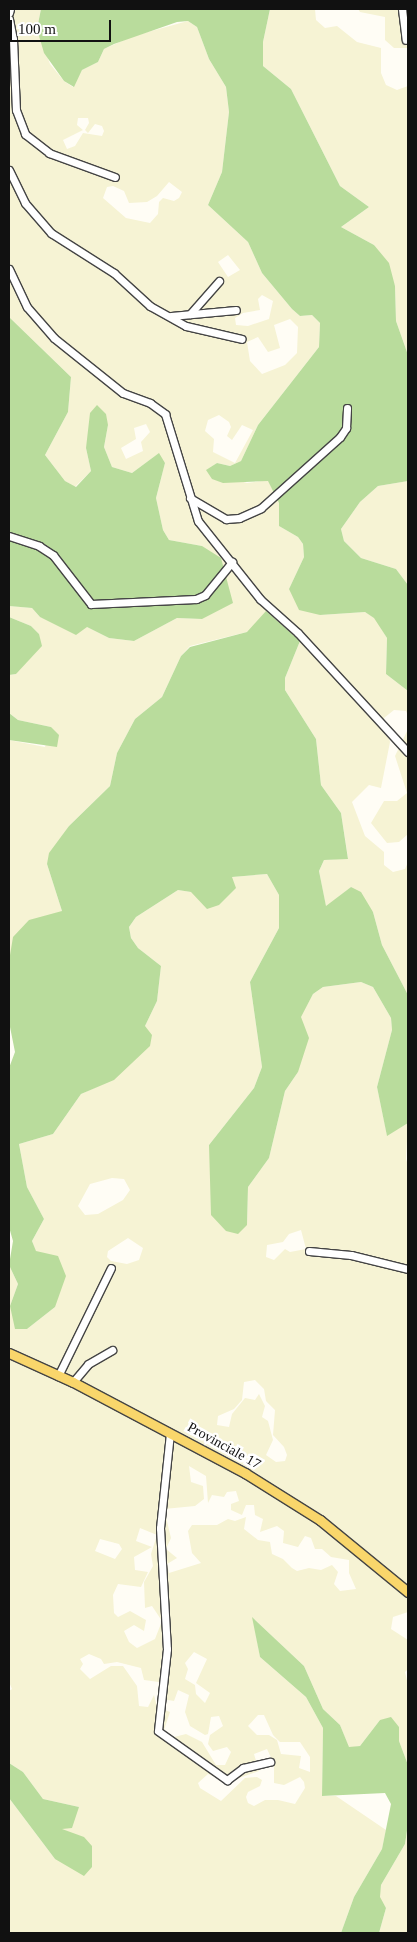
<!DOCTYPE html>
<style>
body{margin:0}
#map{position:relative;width:417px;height:1942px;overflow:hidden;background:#fffdf5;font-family:"Times New Roman",serif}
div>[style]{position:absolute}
.farmland>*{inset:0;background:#f6f3d4}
.forest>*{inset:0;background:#b9dc9c}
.roads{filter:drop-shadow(1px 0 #444) drop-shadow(-1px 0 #444) drop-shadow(0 1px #444) drop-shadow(0 -1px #444)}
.minor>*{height:7px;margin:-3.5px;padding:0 3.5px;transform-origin:3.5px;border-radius:3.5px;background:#fff}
.major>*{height:9px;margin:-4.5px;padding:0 4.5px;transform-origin:4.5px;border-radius:4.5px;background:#f9d66b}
span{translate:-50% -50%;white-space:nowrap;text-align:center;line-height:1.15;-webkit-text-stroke:5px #fff;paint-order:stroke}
.street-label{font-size:14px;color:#111}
.frame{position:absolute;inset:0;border:10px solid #111;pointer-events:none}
.scale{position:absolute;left:10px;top:20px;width:101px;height:22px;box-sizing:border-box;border:2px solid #111;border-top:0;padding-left:6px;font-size:15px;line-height:18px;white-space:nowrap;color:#111;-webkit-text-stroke:4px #fff;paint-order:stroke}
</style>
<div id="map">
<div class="farmland">
<div style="clip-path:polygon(evenodd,9px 9px,41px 9px,37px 29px,50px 64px,64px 81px,73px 87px,82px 70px,98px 62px,104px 49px,133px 36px,188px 21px,197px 27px,209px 59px,226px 87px,229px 112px,222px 172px,208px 205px,248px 242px,262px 273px,292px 309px,300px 316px,312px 315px,320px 323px,319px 347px,258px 425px,241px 461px,230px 466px,217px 463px,207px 470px,247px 483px,268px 480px,279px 503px,279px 526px,298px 537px,303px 544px,304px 557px,289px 589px,320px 615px,365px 612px,375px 618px,387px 638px,386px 674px,408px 691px,408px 716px,406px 711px,394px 710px,384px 718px,390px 742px,381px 788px,369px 785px,352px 802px,365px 836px,384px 852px,384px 865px,393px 872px,405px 869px,408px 862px,408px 995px,382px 945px,373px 912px,351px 887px,326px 907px,319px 871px,324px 860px,348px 858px,341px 813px,321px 785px,316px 739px,285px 690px,285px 678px,300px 641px,247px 632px,190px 646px,181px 656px,162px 697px,135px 719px,117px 753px,110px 786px,69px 826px,47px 864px,62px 911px,9px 961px,9px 740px,45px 747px,51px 727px,18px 720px,9px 713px,9px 675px,16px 674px,39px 634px,31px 626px,9px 617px,9px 606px,32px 608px,40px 617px,87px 627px,109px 638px,134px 641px,177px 618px,202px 619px,202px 546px,169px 540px,163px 530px,156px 498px,165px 463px,158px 454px,132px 473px,112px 467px,104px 447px,108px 425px,86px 448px,91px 471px,75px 487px,65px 481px,45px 455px,68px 412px,71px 377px,9px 317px,9px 9px,78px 118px,88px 118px,89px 123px,85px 130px,88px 133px,95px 124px,102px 126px,104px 131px,102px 136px,83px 133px,75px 146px,67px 149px,63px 140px,83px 130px,77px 125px,78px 118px,9px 9px,169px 182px,182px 192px,179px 198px,174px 201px,163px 198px,159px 202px,158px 214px,150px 223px,126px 218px,103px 198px,107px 187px,113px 186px,124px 191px,129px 203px,147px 202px,157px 196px,169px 182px,9px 9px,228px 255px,240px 270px,228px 277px,218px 262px,228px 255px,9px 9px,262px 295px,273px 301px,269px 319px,248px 326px,236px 325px,235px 318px,243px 313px,260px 310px,258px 299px,262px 295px,9px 9px,290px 319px,298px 327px,297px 353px,285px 365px,262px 374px,250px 361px,247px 342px,258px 337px,268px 352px,280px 348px,274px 325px,290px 319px,9px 9px,219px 415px,229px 422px,231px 427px,227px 436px,232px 440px,242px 425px,253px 430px,235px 463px,213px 452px,214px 439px,205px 431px,208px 420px,219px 415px,9px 9px,146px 424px,150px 432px,141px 442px,143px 451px,126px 459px,121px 448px,136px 439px,134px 428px,146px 424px)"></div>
<div style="clip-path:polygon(270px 9px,315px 9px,316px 20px,325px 28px,337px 26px,357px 42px,381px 48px,381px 73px,386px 85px,397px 90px,408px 86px,408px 355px,396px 321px,395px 286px,374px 245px,341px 227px,369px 207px,340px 186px,291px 89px,263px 66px,263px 42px)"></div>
<div style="clip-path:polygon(358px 9px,408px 9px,408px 48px,394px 48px,385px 40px,385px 17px,360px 12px)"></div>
<div style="clip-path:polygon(408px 481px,408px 585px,396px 569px,361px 558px,344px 541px,341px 529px,360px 502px,378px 486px)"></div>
<div style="clip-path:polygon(408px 729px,408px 834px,399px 842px,387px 843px,371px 823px,384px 801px,397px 801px,407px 793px,395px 756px)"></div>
<div style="clip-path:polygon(evenodd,267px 874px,279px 895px,279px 928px,250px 982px,262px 1067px,254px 1088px,209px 1145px,247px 1225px,248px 1187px,269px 1158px,285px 1091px,298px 1072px,300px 1017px,313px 994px,323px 987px,361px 982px,373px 987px,391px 1018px,392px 1030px,377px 1087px,387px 1135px,408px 1123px,406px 1159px,408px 1165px,408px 1612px,393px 1617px,391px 1629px,408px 1640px,408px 1669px,405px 1672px,408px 1685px,408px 1765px,399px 1741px,399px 1727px,380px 1720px,360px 1746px,349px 1748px,340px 1725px,323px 1709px,304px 1666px,253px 1618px,260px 1657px,306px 1697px,323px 1728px,322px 1796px,336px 1796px,386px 1830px,382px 1849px,354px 1897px,341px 1933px,9px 1933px,9px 1798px,55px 1859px,61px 1828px,79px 1807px,43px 1799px,23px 1772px,9px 1763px,9px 1691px,12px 1689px,9px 1682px,9px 1265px,18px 1284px,10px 1306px,27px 1329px,55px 1307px,32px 1241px,44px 1219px,27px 1187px,19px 1144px,53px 1134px,81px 1094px,114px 1079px,145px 1026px,157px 1001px,161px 966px,138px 948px,131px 938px,129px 927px,136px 917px,178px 890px,191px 892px,232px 877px,267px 874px,112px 1178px,124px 1179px,130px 1190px,123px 1200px,98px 1214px,85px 1215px,78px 1206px,90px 1184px,112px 1178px,267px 874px,301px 1230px,306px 1249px,290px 1252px,285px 1249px,274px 1260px,266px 1257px,267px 1245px,283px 1242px,289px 1234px,301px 1230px,267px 874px,128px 1238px,143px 1248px,139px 1260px,127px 1264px,111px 1261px,107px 1257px,108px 1251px,128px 1238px,267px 874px,255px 1380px,264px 1389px,266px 1401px,275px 1410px,273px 1435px,284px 1447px,287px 1455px,285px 1461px,276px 1462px,266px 1455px,273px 1440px,268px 1421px,262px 1417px,265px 1406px,259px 1394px,255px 1400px,245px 1398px,232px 1414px,229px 1427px,217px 1425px,218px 1416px,234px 1409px,242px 1400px,244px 1382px,255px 1380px,267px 874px,189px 1466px,206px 1476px,208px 1503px,212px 1495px,224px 1497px,227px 1492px,236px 1491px,239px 1501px,231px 1504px,231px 1510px,242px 1515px,246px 1505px,254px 1505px,255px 1515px,263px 1519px,260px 1532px,277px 1526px,284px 1531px,283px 1543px,298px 1547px,305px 1536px,311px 1538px,315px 1549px,322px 1549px,331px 1557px,349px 1560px,349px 1573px,356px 1589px,340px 1591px,334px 1584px,338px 1572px,332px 1565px,321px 1570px,309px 1568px,297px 1571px,292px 1568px,283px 1559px,272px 1554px,270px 1542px,258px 1540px,244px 1529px,246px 1517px,235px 1521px,228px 1519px,217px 1525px,192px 1525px,188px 1531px,192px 1553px,201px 1563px,169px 1573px,167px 1564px,177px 1558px,166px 1549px,171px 1538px,164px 1509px,195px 1506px,204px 1499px,203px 1486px,191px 1482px,189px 1466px,267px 874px,140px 1528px,157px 1535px,151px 1554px,153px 1566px,144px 1582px,145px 1608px,152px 1606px,162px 1621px,155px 1639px,137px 1648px,129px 1642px,124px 1631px,134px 1625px,144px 1631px,146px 1620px,130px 1611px,118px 1617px,114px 1613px,113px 1595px,118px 1584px,141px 1587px,148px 1572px,135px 1570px,134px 1557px,152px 1547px,136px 1541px,140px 1528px,267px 874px,100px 1539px,119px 1544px,122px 1549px,115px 1559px,95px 1551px,100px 1539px,267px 874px,194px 1652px,207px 1659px,196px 1683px,210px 1693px,205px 1703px,196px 1694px,195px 1685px,185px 1679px,188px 1669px,185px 1663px,194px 1652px,267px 874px,89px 1654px,101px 1659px,104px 1664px,117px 1662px,141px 1668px,144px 1680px,159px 1682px,158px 1694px,162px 1699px,174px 1701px,178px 1690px,189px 1695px,185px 1712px,190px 1726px,205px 1735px,208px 1734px,211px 1717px,219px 1716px,223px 1726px,210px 1735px,208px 1744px,213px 1751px,227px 1747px,231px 1752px,225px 1765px,216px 1765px,202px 1742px,186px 1734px,174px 1737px,164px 1730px,170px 1712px,157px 1707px,154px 1695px,148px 1707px,139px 1706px,137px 1686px,123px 1666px,111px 1666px,90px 1679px,80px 1669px,83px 1664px,80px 1659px,89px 1654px,267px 874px,258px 1715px,264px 1715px,273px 1735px,280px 1742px,300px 1742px,310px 1757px,310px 1772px,299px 1768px,301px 1756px,281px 1754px,277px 1740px,269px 1735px,257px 1735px,248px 1726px,258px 1715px,267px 874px,267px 1749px,274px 1764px,274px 1783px,284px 1785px,300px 1777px,304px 1782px,305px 1788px,295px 1804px,278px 1800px,265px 1800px,254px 1806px,248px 1803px,246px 1797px,248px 1792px,260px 1786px,262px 1780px,257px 1777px,245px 1778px,221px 1801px,200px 1788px,198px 1783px,208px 1774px,228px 1782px,259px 1771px,254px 1754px,267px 1749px)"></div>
<div style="clip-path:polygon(408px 1824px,408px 1933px,379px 1933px,386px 1908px,379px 1897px,381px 1885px,405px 1844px)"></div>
</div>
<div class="forest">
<div style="clip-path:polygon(41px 9px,270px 9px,263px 42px,263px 66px,291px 89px,340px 186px,369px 207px,341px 227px,374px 245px,389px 263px,395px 286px,396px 321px,408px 355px,408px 481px,378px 486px,360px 502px,341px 529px,344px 541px,361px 558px,396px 569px,408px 585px,408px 691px,386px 674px,387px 638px,374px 618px,365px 612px,320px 615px,299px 610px,289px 589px,304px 557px,303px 544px,298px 537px,279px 526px,279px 503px,268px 481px,223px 483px,212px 479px,206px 470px,217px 463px,230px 466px,241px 461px,258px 425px,319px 347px,320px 323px,312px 315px,300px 316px,292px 309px,262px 273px,248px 242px,208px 205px,222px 172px,229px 112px,226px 87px,209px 59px,197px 27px,188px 21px,177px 22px,114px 44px,104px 49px,98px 62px,82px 70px,74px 87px,64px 81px,44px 53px,37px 29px)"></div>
<div style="clip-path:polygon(9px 317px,71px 377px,68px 412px,45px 455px,65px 481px,76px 487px,91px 471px,86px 448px,90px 413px,97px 405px,106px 414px,108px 425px,104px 447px,112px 467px,132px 473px,159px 453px,165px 463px,156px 498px,163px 530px,169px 540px,202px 546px,221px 558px,233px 603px,202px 619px,177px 618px,134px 641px,109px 638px,87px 627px,76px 635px,40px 617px,32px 608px,9px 606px)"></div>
<div style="clip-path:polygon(266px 611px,300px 641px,285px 678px,285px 690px,316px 739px,321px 785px,341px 813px,348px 859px,324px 860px,319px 871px,326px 906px,351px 887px,361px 892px,373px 912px,382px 945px,408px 995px,408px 1123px,387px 1136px,377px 1087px,392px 1030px,391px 1018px,373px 987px,361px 982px,323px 987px,313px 994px,301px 1017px,309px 1038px,298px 1072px,285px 1091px,269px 1158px,248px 1187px,247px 1225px,238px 1234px,226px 1231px,211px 1215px,209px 1145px,254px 1088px,262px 1067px,250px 982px,279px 928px,279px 895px,267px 874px,232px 877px,236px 888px,219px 905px,207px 909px,191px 892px,178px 890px,136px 917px,129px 927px,131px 938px,138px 948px,161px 966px,157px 1001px,145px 1026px,152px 1035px,150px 1046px,114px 1080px,81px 1094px,53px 1134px,19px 1144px,27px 1187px,44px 1219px,32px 1241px,36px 1251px,58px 1256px,66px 1276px,55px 1307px,27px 1329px,15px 1329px,10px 1306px,18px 1284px,9px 1265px,13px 1241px,9px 1227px,9px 1068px,15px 1052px,9px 1022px,9px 961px,13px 937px,29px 920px,62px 911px,47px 864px,49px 853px,69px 826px,110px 786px,117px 753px,135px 719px,162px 697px,181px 656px,190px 647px,247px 632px)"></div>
<div style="clip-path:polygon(9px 617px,31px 626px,39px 634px,42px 646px,16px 674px,9px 675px)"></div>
<div style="clip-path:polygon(9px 713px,18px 720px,51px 727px,59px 735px,57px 747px,9px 740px)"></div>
<div style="clip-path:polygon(252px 1617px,304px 1666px,323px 1709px,340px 1725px,349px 1747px,360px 1746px,380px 1720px,391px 1717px,399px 1727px,399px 1741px,408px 1765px,408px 1824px,405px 1844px,381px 1885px,380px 1897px,386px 1908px,379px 1933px,341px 1933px,354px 1897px,382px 1849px,391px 1804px,385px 1793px,322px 1796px,323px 1728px,306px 1697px,260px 1657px)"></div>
<div style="clip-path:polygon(9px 1763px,23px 1772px,43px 1799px,79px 1807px,72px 1828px,62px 1829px,84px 1837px,92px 1846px,92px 1867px,84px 1876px,55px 1859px,9px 1798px)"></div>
</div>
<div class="roads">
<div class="minor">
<div style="left:402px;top:9px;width:31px;rotate:83deg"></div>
<div style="left:9px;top:13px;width:4px;rotate:-76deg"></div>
<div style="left:9px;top:19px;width:20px;rotate:79deg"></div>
<div style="left:13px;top:39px;width:71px;rotate:87.6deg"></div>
<div style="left:16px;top:110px;width:26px;rotate:69deg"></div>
<div style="left:25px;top:134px;width:31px;rotate:38deg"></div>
<div style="left:49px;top:153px;width:70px;rotate:20deg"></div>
<div style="left:9px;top:170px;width:37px;rotate:64deg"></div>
<div style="left:25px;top:203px;width:40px;rotate:49deg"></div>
<div style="left:51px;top:233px;width:75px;rotate:32.4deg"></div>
<div style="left:114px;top:273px;width:49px;rotate:42.5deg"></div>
<div style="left:150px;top:306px;width:41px;rotate:29.1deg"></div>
<div style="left:186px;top:326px;width:57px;rotate:13.1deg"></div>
<div style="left:9px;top:269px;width:42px;rotate:64.7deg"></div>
<div style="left:27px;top:307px;width:41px;rotate:48.9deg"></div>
<div style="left:54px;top:338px;width:88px;rotate:38.6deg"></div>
<div style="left:123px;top:393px;width:29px;rotate:20deg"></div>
<div style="left:150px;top:403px;width:19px;rotate:36deg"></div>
<div style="left:165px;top:414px;width:112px;rotate:72.9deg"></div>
<div style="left:198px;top:521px;width:100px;rotate:51.5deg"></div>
<div style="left:260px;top:599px;width:51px;rotate:41.8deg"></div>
<div style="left:298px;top:633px;width:162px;rotate:47.3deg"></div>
<div style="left:190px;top:314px;width:44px;rotate:-48.7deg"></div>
<div style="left:171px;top:316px;width:65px;rotate:-5.3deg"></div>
<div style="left:190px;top:498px;width:42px;rotate:30.3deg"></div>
<div style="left:226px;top:519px;width:13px;rotate:-4deg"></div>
<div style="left:239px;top:518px;width:24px;rotate:-24deg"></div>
<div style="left:261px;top:508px;width:106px;rotate:-41.9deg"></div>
<div style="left:340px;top:437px;width:11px;rotate:-56deg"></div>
<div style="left:346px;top:428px;width:20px;rotate:-87deg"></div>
<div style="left:9px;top:536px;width:32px;rotate:18deg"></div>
<div style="left:39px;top:546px;width:17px;rotate:33deg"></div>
<div style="left:53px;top:555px;width:62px;rotate:52.2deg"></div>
<div style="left:91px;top:604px;width:105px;rotate:-2.7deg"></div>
<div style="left:196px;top:599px;width:10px;rotate:-24deg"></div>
<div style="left:205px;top:595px;width:43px;rotate:-50.7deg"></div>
<div style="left:309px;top:1251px;width:42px;rotate:5.4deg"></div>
<div style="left:351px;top:1255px;width:59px;rotate:13.8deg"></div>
<div style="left:58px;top:1376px;width:120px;rotate:-63.9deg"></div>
<div style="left:73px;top:1382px;width:23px;rotate:-50deg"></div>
<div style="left:88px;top:1364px;width:28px;rotate:-30deg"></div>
<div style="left:170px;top:1433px;width:96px;rotate:96deg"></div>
<div style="left:160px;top:1528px;width:121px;rotate:86.7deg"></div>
<div style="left:167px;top:1649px;width:82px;rotate:96.3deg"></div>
<div style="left:158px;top:1731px;width:85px;rotate:35.4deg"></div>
<div style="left:227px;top:1780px;width:20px;rotate:-37deg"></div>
<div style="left:243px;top:1768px;width:28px;rotate:-13deg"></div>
</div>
<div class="major">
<div style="left:9px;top:1353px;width:70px;rotate:24.4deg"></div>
<div style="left:73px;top:1382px;width:195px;rotate:27.9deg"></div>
<div style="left:245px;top:1473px;width:89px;rotate:32.1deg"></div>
<div style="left:320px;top:1520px;width:114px;rotate:39.3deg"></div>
</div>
</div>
<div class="street-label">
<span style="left:224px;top:1446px;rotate:29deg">Provinciale 17</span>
</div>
<div class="frame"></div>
<div class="scale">100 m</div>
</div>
